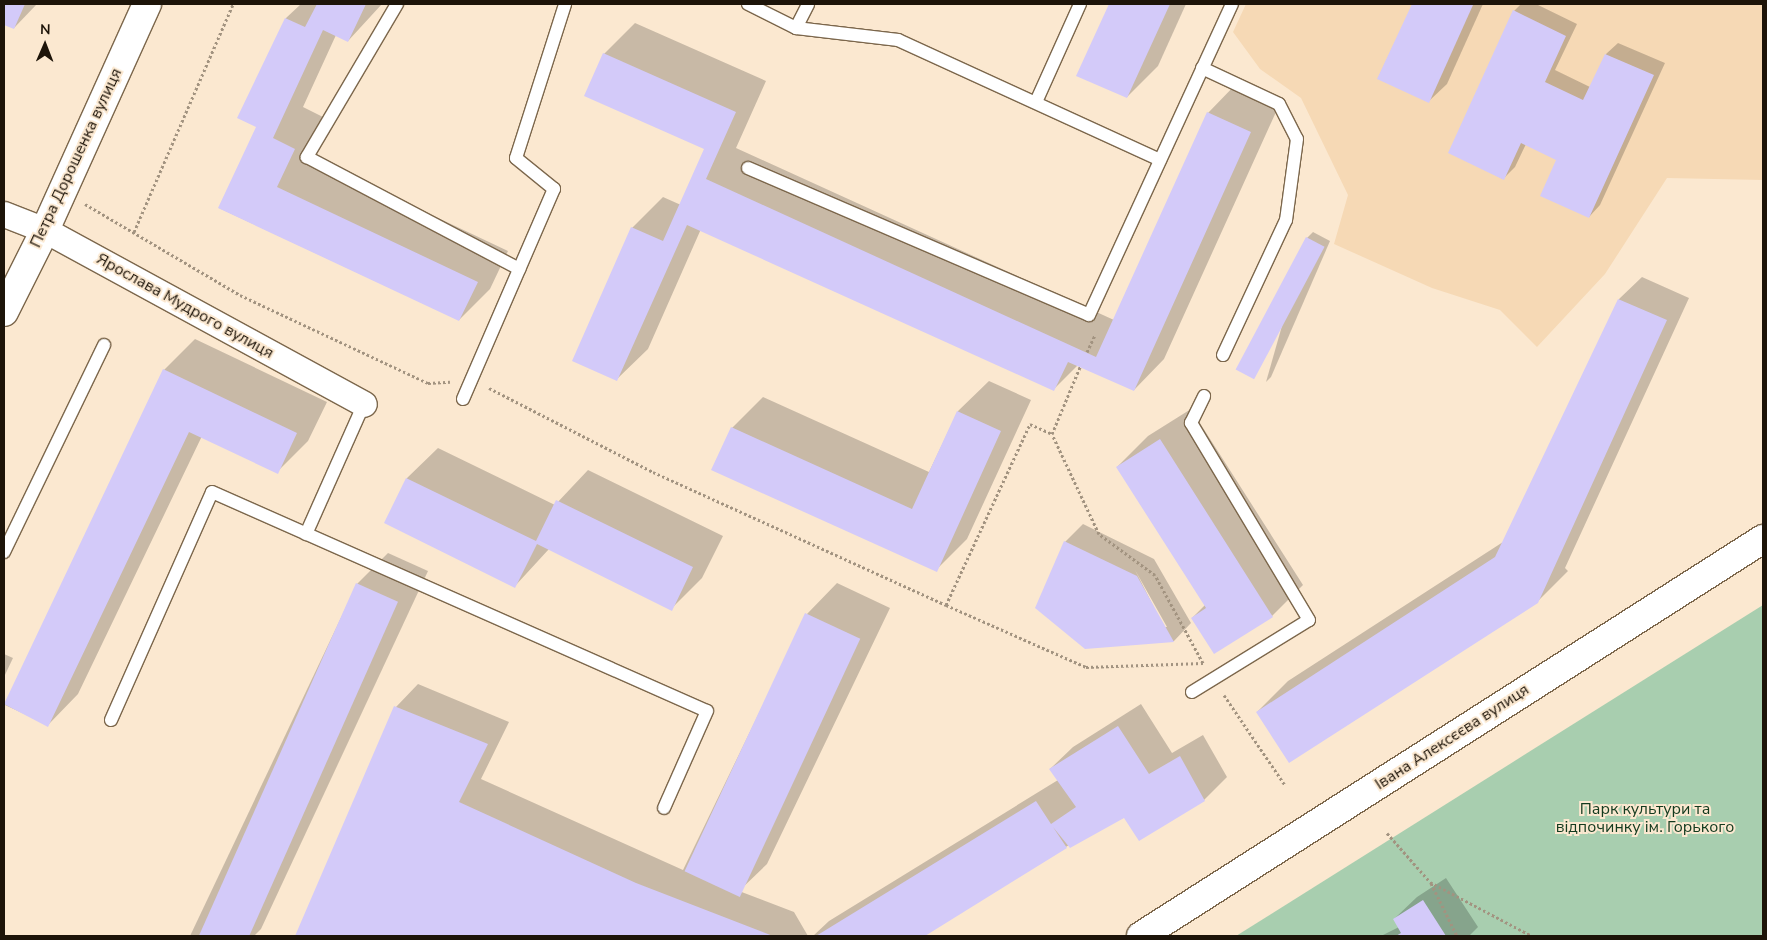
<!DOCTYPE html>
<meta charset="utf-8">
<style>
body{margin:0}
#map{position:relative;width:1767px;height:940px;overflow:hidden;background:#fbe8d0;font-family:"Nunito Sans",sans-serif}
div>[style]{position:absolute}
.built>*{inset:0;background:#f6d9b5}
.green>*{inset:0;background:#a8ceaf}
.shadow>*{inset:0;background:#0003}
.building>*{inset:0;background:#d3caf9;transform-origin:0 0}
.path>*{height:3px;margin-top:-1.5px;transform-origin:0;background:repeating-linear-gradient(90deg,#a29380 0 2.5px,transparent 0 5px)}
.roads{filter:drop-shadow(1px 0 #7c674c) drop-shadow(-1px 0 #7c674c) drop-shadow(0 1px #7c674c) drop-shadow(0 -1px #7c674c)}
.lane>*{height:12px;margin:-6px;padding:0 6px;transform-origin:6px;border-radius:6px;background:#fff}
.street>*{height:25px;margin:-12.5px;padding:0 12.5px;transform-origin:12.5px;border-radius:12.5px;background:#fff}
.secondary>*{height:28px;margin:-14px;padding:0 14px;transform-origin:14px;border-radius:14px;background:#fff}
span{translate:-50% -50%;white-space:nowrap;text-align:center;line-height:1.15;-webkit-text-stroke:4px #fbe8d0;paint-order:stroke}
.street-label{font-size:16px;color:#1d1409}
.park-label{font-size:16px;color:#123a1e}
.frame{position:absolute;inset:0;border:5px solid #1d1409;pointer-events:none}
.north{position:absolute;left:20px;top:20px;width:50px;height:50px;-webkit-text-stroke:4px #fbe8d0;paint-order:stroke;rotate:1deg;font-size:14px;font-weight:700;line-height:20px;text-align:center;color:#1d1409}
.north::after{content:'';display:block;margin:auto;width:18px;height:22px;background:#1d1409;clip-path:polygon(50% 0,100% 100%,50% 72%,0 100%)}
</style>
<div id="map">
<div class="built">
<div style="clip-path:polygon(1246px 4px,1763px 4px,1763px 180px,1667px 178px,1605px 274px,1537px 347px,1500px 310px,1432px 288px,1334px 244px,1348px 195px,1301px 98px,1260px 69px,1233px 32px)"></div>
</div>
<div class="green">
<div style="clip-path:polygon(1763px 605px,1763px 936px,1236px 936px)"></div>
</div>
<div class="shadow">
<div style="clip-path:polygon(4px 4px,37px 4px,14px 28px,4px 23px)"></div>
<div style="clip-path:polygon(301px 4px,382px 4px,348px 41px,336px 35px,303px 107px,325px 118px,307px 156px,508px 251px,490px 289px,459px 320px,219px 208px,258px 127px,239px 118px,286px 18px)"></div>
<div style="clip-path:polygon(1110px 4px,1186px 4px,1158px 66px,1127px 97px,1078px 75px)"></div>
<div style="clip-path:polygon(1413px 4px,1483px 4px,1447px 84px,1429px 101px,1378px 78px)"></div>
<div style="clip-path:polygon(1521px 4px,1536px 4px,1577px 24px,1555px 70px,1590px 87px,1606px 54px,1618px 43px,1665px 63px,1600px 205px,1589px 217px,1557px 159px,1526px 144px,1515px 167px,1503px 179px,1450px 152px,1514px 11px)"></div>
<div style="clip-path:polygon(635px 23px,766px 81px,736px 148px,1114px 320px,1208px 113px,1238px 82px,1281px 101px,1164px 359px,1134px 390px,1078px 365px,1054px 389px,701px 229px,648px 349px,617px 379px,632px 228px,663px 197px,681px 205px,706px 149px,604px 54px)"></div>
<div style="clip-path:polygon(1313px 232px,1330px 241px,1271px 377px,1266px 382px,1307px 238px)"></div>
<div style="clip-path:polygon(1642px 277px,1689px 298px,1565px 568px,1568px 571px,1537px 602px,1257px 712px,1288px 681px,1503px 542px,1619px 299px)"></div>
<div style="clip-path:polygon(195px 339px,327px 402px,308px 441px,277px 472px,202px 436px,78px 694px,48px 725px,5px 705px,164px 370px)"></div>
<div style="clip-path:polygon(989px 381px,1031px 400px,967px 539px,936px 570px,732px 428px,763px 397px,929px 472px,958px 411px)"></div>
<div style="clip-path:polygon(1191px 409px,1303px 585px,1272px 616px,1192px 618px,1205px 605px,1117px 467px,1148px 436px)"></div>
<div style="clip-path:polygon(438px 448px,555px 505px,588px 470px,723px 536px,702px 578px,671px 609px,549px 549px,515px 586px,386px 523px,407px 478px)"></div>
<div style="clip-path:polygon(evenodd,1083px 524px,1154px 559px,1191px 623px,1174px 641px,1085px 648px,1037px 607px,1065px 542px,1083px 524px,1135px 570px,1167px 627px,1164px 627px,1135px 570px)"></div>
<div style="clip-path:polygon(388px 553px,428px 571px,261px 929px,254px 936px,190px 936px,357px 584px)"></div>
<div style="clip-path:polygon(837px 583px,890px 608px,767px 864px,739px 891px,794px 912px,808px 936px,296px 936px,396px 707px,418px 684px,509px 722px,481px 779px,683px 870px,807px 614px)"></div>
<div style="clip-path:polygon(4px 654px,13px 658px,4px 677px)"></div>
<div style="clip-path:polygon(1141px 704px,1172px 753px,1203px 735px,1227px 777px,1204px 800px,1125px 817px,1069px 845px,922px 936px,813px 936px,829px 921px,1058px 780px,1050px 769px,1073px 747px)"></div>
<div style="clip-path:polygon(1446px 878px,1478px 927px,1469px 936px,1381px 936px,1399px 927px,1394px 919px,1417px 897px)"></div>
</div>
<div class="building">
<div style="clip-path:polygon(4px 4px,25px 4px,14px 29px,4px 25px)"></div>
<div style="clip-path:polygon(317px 4px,366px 4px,348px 42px,323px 30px,273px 138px,295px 149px,277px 187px,478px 282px,459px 321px,218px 208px,256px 127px,237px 118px,285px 18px,305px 27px)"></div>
<div style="clip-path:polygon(1109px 4px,1170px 4px,1127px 98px,1076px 76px)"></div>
<div style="clip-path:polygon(1412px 4px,1473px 5px,1429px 103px,1377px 79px)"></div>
<div style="clip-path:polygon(1513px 10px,1566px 36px,1545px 82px,1583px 100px,1605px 54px,1654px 75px,1589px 218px,1540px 196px,1556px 160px,1521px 143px,1504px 180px,1448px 153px)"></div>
<div style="clip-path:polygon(603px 53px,736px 112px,706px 179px,1096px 357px,1207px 112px,1251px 132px,1134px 391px,1068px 362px,1054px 391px,687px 225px,617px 381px,572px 361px,631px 227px,663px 241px,704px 149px,584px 96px)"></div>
<div style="left:1306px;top:237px;width:21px;height:150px;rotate:28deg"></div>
<div style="clip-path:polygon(1618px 299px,1667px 320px,1538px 603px,1289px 763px,1256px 712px,1495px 557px)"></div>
<div style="clip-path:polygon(163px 369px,297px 433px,278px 474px,189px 432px,48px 727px,4px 704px)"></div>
<div style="clip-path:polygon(957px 411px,1001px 431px,937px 572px,711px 470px,731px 427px,912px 509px)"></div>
<div style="clip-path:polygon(1160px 439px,1273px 617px,1214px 654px,1191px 618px,1206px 608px,1116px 467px)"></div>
<div style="clip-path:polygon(406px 478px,536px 541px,556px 500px,693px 567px,672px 611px,537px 544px,515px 588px,384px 523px)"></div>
<div style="clip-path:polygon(1064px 541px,1137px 576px,1174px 642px,1085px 649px,1035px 608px)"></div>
<div style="left:356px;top:583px;width:46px;height:391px;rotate:24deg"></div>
<div style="left:805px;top:613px;width:61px;height:285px;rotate:25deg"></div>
<div style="clip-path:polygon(394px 706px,488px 744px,459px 802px,636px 883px,773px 936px,295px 936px)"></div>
<div style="clip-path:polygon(1118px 726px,1149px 774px,1180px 756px,1205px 801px,1139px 841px,1124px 818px,1070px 848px,1053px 827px,1067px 848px,925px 936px,816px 936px,1036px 801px,1051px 824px,1076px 807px,1049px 769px)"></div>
<div style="clip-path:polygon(1423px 900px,1446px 936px,1396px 936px,1401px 933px,1393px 919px)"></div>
</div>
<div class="path">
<div style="left:85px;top:204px;width:180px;rotate:30.4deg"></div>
<div style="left:240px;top:295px;width:208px;rotate:25.1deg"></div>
<div style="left:428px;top:383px;width:22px;rotate:-3deg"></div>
<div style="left:134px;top:232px;width:249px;rotate:-66.5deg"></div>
<div style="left:1087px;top:352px;width:19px;rotate:-65deg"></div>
<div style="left:489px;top:388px;width:184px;rotate:27.1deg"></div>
<div style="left:653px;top:472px;width:322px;rotate:24.4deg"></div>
<div style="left:946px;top:605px;width:200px;rotate:-65.1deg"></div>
<div style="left:1030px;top:424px;width:24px;rotate:24deg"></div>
<div style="left:1052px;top:434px;width:73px;rotate:-67.3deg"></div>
<div style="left:946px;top:605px;width:153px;rotate:23.9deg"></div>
<div style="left:1086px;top:667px;width:117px;rotate:-2deg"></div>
<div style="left:1203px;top:663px;width:100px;rotate:-118.6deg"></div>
<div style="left:1155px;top:575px;width:69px;rotate:-143.8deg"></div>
<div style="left:1099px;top:534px;width:110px;rotate:-115.2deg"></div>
<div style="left:1224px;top:695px;width:109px;rotate:55.9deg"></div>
<div style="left:1387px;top:833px;width:65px;rotate:48.7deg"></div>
<div style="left:1430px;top:882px;width:115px;rotate:27.9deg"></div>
<div style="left:1431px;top:883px;width:59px;rotate:63.9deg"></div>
</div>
<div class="roads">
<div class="lane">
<div style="left:397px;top:4px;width:178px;rotate:120.5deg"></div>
<div style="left:307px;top:157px;width:240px;rotate:27.8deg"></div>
<div style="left:748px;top:4px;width:54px;rotate:26.6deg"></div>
<div style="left:796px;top:28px;width:103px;rotate:6.7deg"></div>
<div style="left:898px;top:40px;width:288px;rotate:24.6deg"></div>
<div style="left:796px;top:28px;width:27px;rotate:-63deg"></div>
<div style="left:1202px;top:68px;width:85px;rotate:25.1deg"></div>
<div style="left:1279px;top:104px;width:39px;rotate:63deg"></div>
<div style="left:1297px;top:139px;width:82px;rotate:97.7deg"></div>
<div style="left:1286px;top:220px;width:149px;rotate:115deg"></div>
<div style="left:1036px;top:102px;width:107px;rotate:-65.8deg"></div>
<div style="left:748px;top:168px;width:371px;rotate:23.3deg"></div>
<div style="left:1089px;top:315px;width:342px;rotate:-65.3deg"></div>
<div style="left:463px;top:399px;width:229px;rotate:-66.6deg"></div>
<div style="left:554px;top:189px;width:49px;rotate:-140.8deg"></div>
<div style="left:516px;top:158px;width:162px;rotate:-72.3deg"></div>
<div style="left:306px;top:534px;width:142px;rotate:-66deg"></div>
<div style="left:4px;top:552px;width:230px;rotate:-64.2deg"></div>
<div style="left:1192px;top:692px;width:137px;rotate:-31.6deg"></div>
<div style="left:1309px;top:620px;width:230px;rotate:-120.9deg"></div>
<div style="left:1191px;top:423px;width:30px;rotate:-64deg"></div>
<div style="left:111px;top:720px;width:249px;rotate:-66.1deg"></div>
<div style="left:212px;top:492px;width:541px;rotate:23.87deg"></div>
<div style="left:707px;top:711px;width:106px;rotate:113.9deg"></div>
</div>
<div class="street">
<div style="left:4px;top:214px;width:44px;rotate:21.3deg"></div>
<div style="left:45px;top:230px;width:363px;rotate:28.6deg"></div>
</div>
<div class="secondary">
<div style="left:4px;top:312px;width:92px;rotate:-63.4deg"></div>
<div style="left:45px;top:230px;width:248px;rotate:-65.7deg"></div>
<div style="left:1141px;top:936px;width:738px;rotate:-32.55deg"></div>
</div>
</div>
<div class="street-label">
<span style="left:76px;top:158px;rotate:-65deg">Петра Дорошенка вулиця</span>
<span style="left:185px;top:306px;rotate:29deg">Ярослава Мудрого вулиця</span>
<span style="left:1452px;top:737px;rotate:-33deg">Івана Алексєєва вулиця</span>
</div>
<div class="park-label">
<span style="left:1645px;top:818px">Парк культури та<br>відпочинку ім. Горького</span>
</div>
<div class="frame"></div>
<div class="north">N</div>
</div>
